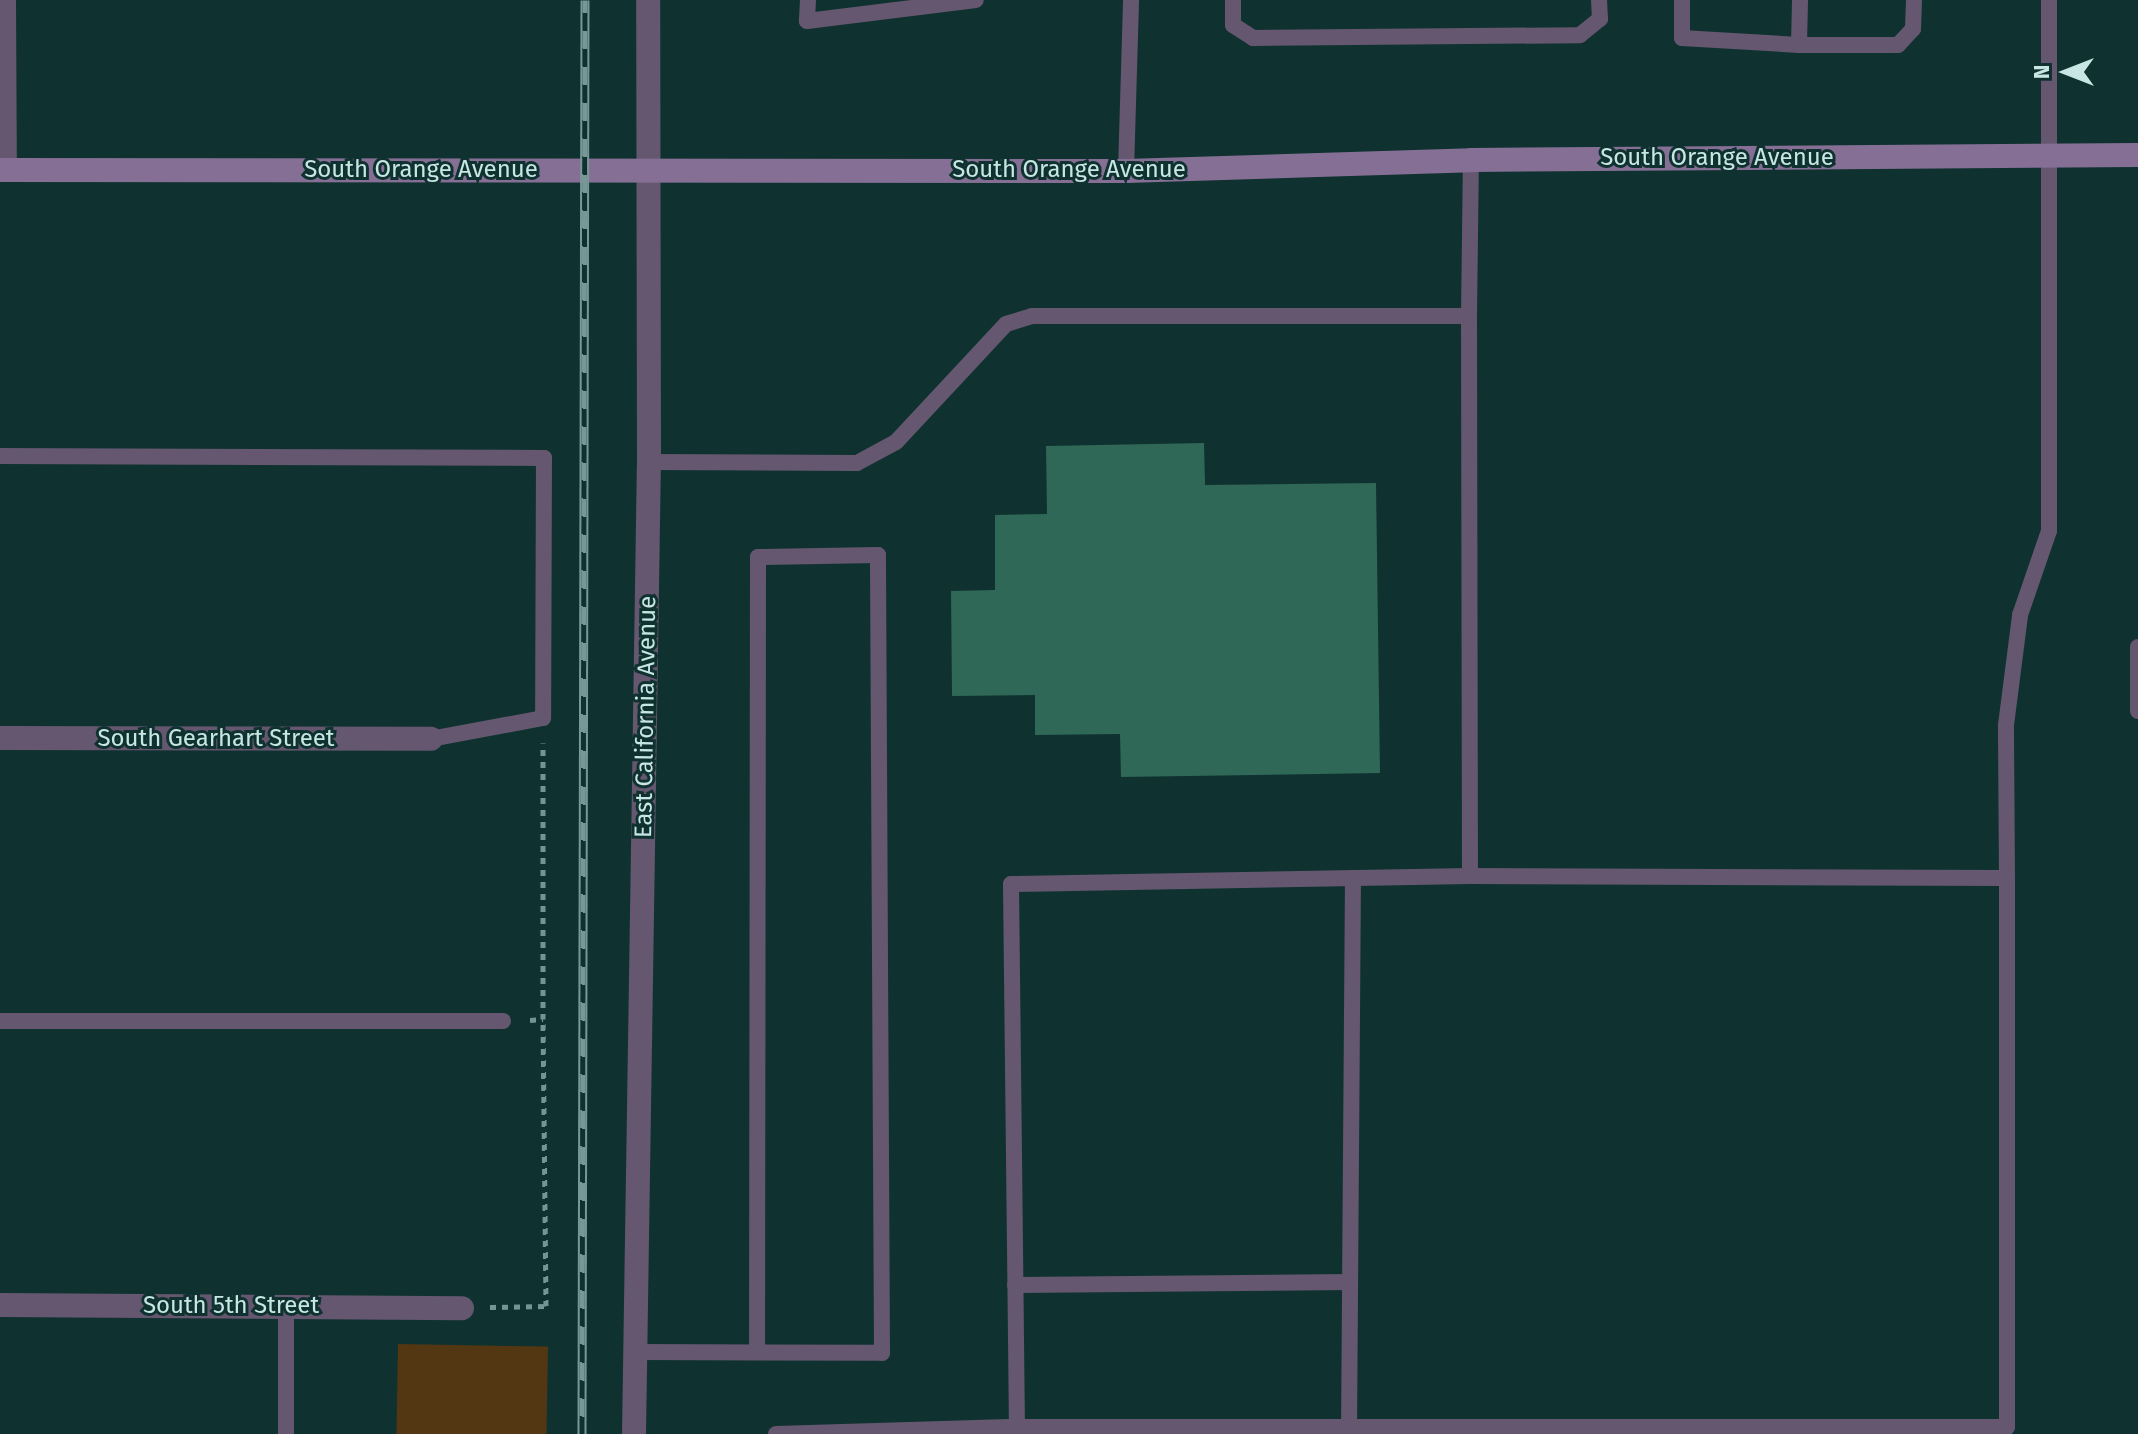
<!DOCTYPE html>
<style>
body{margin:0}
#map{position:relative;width:2138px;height:1434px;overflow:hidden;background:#0f3230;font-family:"Fira Sans",sans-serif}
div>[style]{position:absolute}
.green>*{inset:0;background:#533712;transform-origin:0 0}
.building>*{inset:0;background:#2f6856}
.path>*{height:5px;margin-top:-2.5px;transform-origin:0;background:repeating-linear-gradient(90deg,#749593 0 6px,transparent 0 12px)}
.lane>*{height:16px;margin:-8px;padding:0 8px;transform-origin:8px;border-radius:8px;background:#65576f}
.street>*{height:24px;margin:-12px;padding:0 12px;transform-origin:12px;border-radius:12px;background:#65576f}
.secondary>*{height:24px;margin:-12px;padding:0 12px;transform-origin:12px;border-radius:12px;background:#856f95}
.rail>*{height:9px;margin-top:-4.5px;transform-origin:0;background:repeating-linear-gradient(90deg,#0f3230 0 18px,#779896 0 36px);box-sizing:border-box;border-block:2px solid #779896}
span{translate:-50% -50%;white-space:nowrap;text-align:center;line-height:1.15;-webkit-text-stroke:6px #0f3230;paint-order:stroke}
.street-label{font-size:24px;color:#c7e6e4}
.north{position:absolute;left:2026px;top:32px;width:80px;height:80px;-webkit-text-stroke:6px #0f3230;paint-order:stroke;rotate:270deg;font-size:22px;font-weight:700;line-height:32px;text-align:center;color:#c7e6e4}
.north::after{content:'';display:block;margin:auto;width:28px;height:36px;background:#c7e6e4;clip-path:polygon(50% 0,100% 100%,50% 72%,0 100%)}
</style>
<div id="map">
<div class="green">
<div style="left:398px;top:1344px;width:150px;height:90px;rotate:1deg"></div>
</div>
<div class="building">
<div style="clip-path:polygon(1204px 443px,1205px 485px,1376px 483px,1380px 773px,1121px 777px,1120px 734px,1035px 735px,1035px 695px,952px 696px,951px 591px,995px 590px,995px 515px,1047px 514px,1046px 446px)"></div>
</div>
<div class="path">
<div style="left:530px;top:1020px;width:13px;rotate:-4deg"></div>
<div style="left:543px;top:1019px;width:276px;rotate:-90deg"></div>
<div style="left:490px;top:1307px;width:56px;rotate:-1deg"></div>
<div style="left:546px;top:1306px;width:287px;rotate:-90.6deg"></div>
</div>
<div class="lane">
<div style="left:808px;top:0;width:21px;rotate:93deg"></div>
<div style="left:807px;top:21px;width:170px;rotate:-7.1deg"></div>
<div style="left:1233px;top:0;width:25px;rotate:90deg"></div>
<div style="left:1233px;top:25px;width:24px;rotate:33deg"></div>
<div style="left:1253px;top:38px;width:327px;rotate:-0.5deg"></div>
<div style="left:1580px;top:35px;width:26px;rotate:-39deg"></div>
<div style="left:1600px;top:19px;width:19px;rotate:-93deg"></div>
<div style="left:1682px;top:0;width:38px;rotate:90deg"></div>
<div style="left:1682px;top:38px;width:117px;rotate:3.4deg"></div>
<div style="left:1799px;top:45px;width:99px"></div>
<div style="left:1898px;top:45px;width:22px;rotate:-47deg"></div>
<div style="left:1913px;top:29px;width:29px;rotate:-88deg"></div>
<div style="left:1799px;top:45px;width:45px;rotate:-88.7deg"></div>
<div style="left:1126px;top:171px;width:171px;rotate:-88.3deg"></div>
<div style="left:1469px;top:316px;width:560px;rotate:89.9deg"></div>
<div style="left:1470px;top:876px;width:537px;rotate:0.21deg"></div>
<div style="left:2007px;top:878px;width:153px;rotate:-90.4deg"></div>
<div style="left:2006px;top:725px;width:111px;rotate:-82.7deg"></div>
<div style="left:2020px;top:615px;width:89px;rotate:-71deg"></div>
<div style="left:2049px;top:531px;width:531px;rotate:-90deg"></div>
<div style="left:0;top:456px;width:544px;rotate:0.21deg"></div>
<div style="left:544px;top:458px;width:260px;rotate:90.2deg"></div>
<div style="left:543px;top:718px;width:114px;rotate:169.4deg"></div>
<div style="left:649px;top:462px;width:208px;rotate:0.3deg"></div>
<div style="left:857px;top:463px;width:44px;rotate:-28.3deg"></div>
<div style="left:896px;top:442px;width:161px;rotate:-47deg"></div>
<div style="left:1006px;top:324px;width:27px;rotate:-17deg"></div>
<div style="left:1032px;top:316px;width:437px"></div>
<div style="left:1469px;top:316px;width:156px;rotate:-89.3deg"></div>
<div style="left:2138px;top:647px;width:64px;rotate:90deg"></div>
<div style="left:1470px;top:876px;width:459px;rotate:179deg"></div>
<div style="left:1011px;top:884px;width:543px;rotate:89.37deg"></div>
<div style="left:1017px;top:1427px;width:990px"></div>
<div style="left:2007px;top:1427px;width:549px;rotate:-90deg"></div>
<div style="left:0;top:1021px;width:503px"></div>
<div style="left:1015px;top:1285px;width:335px;rotate:-0.5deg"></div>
<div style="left:286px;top:1307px;width:127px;rotate:90deg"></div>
<div style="left:639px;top:1352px;width:243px;rotate:0.2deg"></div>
<div style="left:882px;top:1353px;width:798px;rotate:-90.29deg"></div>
<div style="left:878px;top:555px;width:120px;rotate:179deg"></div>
<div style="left:758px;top:557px;width:795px;rotate:90.07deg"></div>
<div style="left:776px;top:1434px;width:241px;rotate:-1.7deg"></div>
<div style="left:1349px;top:1434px;width:556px;rotate:-89.59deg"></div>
</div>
<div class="street">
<div style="left:4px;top:0;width:170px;rotate:89.7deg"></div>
<div style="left:0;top:738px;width:431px;rotate:0.1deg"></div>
<div style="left:0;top:1305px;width:462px;rotate:0.4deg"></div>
<div style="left:634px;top:1434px;width:972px;rotate:-89.12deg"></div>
<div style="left:649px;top:462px;width:462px;rotate:-90.1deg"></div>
</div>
<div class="secondary">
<div style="left:0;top:170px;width:1126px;rotate:0.05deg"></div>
<div style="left:1126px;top:171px;width:345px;rotate:-1.8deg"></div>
<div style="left:1471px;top:160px;width:667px;rotate:-0.43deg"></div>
</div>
<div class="rail">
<div style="left:582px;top:1434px;width:1434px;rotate:-89.88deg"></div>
</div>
<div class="street-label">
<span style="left:1717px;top:158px">South Orange Avenue</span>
<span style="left:421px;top:170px">South Orange Avenue</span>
<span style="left:1069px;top:170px">South Orange Avenue</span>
<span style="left:646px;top:717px;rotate:-89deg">East California Avenue</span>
<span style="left:216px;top:739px">South Gearhart Street</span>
<span style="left:231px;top:1306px">South 5th Street</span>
</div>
<div class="north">N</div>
</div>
